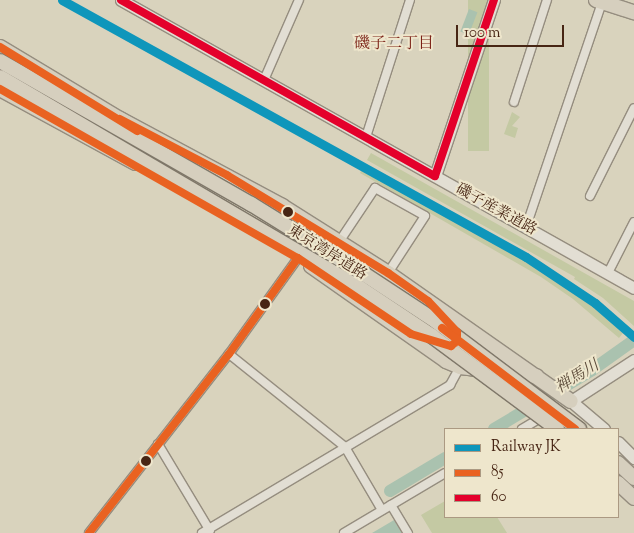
<!DOCTYPE html>
<meta charset="utf-8">
<style>
body{margin:0}
#map{position:relative;width:634px;height:533px;overflow:hidden;background:#d9d3bd;font-family:"Sorts Mill Goudy","Noto Serif JP",serif}
div>[style]{position:absolute}
.green>*{inset:0;background:#c4c9a3;transform-origin:0 0}
.water>*{inset:0;background:#aac2af;transform-origin:0 0}
.river>*{height:12px;margin:-6px;padding:0 6px;transform-origin:6px;border-radius:6px;background:#aac2af}
.roads{filter:drop-shadow(1px 0 #958d7f) drop-shadow(-1px 0 #958d7f) drop-shadow(0 1px #958d7f) drop-shadow(0 -1px #958d7f)}
.street>*{height:8px;margin:-4px;padding:0 4px;transform-origin:4px;border-radius:4px;background:#e2ded3}
.secondary>*{height:11px;margin:-5.5px;padding:0 5.5px;transform-origin:5.5px;border-radius:5.5px;background:#e2ded3}
.highway>*{height:14px;margin:-7px;padding:0 7px;transform-origin:7px;border-radius:7px;background:#d6cfbe}
.bridges{filter:drop-shadow(1px 0 #7f7769) drop-shadow(-1px 0 #7f7769) drop-shadow(0 1px #7f7769) drop-shadow(0 -1px #7f7769)}
.highway-bridge>*{height:14px;margin:-7px;padding:0 7px;transform-origin:7px;border-radius:7px;background:#d6cfbe}
.bus-1>*{height:8px;margin:-4px;padding:0 4px;transform-origin:4px;border-radius:4px;background:#e96221}
.bus-2>*{height:8px;margin:-4px;padding:0 4px;transform-origin:4px;border-radius:4px;background:#e4002b}
.rail-1>*{height:9px;margin:-4.5px;padding:0 4.5px;transform-origin:4.5px;border-radius:4.5px;background:#0e96bb}
.dots>*{width:14px;height:14px;translate:-50% -50%;box-sizing:border-box;border:2px solid #eee6cc;border-radius:50%}
span{translate:-50% -50%;white-space:nowrap;text-align:center;line-height:1.15;-webkit-text-stroke:4px #eee6cc;paint-order:stroke}
.street-label{font-size:15px;color:#472514}
.neighbourhood-label{font-size:16px;color:#7a1f14}
.water-label{font-size:16px;color:#5b4a39;font-style:italic}
.legend{position:absolute;left:444px;top:428px;width:175px;height:90px;box-sizing:border-box;background:#eee6cc;border:1px solid #ab9982;margin:0;padding:6px 9px;list-style:none;font-size:15px;color:#472514}
.legend li{display:flex;align-items:center;gap:10px;height:25px}
.legend b{width:25px;border:1px solid #ab9982}
.scale{position:absolute;left:456px;top:25px;width:108px;height:22px;box-sizing:border-box;border:2px solid #472514;border-top:0;padding-left:6px;font-size:15px;line-height:18px;white-space:nowrap;color:#472514;-webkit-text-stroke:4px #eee6cc;paint-order:stroke}
</style>
<div id="map">
<div class="green">
<div style="left:468px;top:0;width:21px;height:151px"></div>
<div style="clip-path:polygon(512px 112px,520px 117px,512px 126px,518px 128px,515px 138px,504px 134px)"></div>
<div style="clip-path:polygon(371px 153px,634px 301px,634px 326px,603px 298px,574px 279px,575px 277px,367px 160px)"></div>
<div style="clip-path:polygon(362px 169px,521px 258px,586px 301px,623px 333px,619px 338px,573px 299px,541px 277px,360px 173px)"></div>
<div style="clip-path:polygon(445px 501px,445px 517px,497px 517px,507px 533px,432px 533px,421px 515px)"></div>
</div>
<div class="water">
<div style="left:469px;top:9px;width:9px;height:24px;rotate:21deg"></div>
<div style="clip-path:polygon(394px 520px,402px 533px,372px 533px,389px 523px)"></div>
</div>
<div class="river">
<div style="left:494px;top:429px;width:114px;rotate:-31deg"></div>
<div style="left:592px;top:370px;width:52px;rotate:-35.5deg"></div>
<div style="left:390px;top:491px;width:64px;rotate:-31deg"></div>
</div>
<div class="roads">
<div class="street">
<div style="left:264px;top:80px;width:87px;rotate:-66.4deg"></div>
<div style="left:514px;top:102px;width:107px;rotate:-72.1deg"></div>
<div style="left:366px;top:137px;width:144px;rotate:-72.2deg"></div>
<div style="left:590px;top:196px;width:98px;rotate:-63.4deg"></div>
<div style="left:526px;top:227px;width:237px;rotate:-71.3deg"></div>
<div style="left:339px;top:242px;width:65px;rotate:-56.3deg"></div>
<div style="left:375px;top:188px;width:57px;rotate:29.2deg"></div>
<div style="left:425px;top:216px;width:68px;rotate:123deg"></div>
<div style="left:608px;top:273px;width:57px;rotate:-63deg"></div>
<div style="left:229px;top:354px;width:149px;rotate:38.7deg"></div>
<div style="left:345px;top:447px;width:73px;rotate:59.6deg"></div>
<div style="left:522px;top:429px;width:26px;rotate:-31deg"></div>
<div style="left:158px;top:444px;width:101px;rotate:59.1deg"></div>
<div style="left:391px;top:505px;width:33px;rotate:59deg"></div>
<div style="left:89px;top:533px;width:227px;rotate:-52deg"></div>
<div style="left:229px;top:354px;width:118px;rotate:-54.3deg"></div>
<div style="left:202px;top:533px;width:289px;rotate:-30.8deg"></div>
<div style="left:450px;top:385px;width:21px;rotate:-61deg"></div>
<div style="left:344px;top:533px;width:117px;rotate:-30.7deg"></div>
</div>
<div class="secondary">
<div style="left:121px;top:0;width:588px;rotate:29.31deg"></div>
<div style="left:435px;top:176px;width:186px;rotate:-71.5deg"></div>
<div style="left:604px;top:429px;width:43px;rotate:-139.7deg"></div>
<div style="left:571px;top:401px;width:75px;rotate:-33.1deg"></div>
<div style="left:618px;top:442px;width:23px;rotate:45deg"></div>
</div>
<div class="highway">
<div style="left:596px;top:0;width:40px;rotate:18deg"></div>
<div style="left:0;top:47px;width:149px;rotate:31deg"></div>
<div style="left:0;top:89px;width:154px;rotate:28.7deg"></div>
<div style="left:120px;top:119px;width:184px;rotate:28.2deg"></div>
<div style="left:282px;top:206px;width:125px;rotate:32.3deg"></div>
<div style="left:388px;top:273px;width:223px;rotate:35deg"></div>
<div style="left:311px;top:266px;width:165px;rotate:35.1deg"></div>
<div style="left:446px;top:361px;width:15px;rotate:23deg"></div>
<div style="left:460px;top:367px;width:77px;rotate:6.8deg"></div>
<div style="left:618px;top:463px;width:22px;rotate:43deg"></div>
<div style="left:618px;top:483px;width:22px;rotate:43deg"></div>
</div>
</div>
<div class="bridges">
<div class="highway-bridge">
<div style="left:0;top:61px;width:289px;rotate:29.7deg"></div>
<div style="left:251px;top:204px;width:133px;rotate:31.8deg"></div>
<div style="left:364px;top:274px;width:87px;rotate:33.3deg"></div>
<div style="left:437px;top:322px;width:178px;rotate:37deg"></div>
<div style="left:0;top:77px;width:417px;rotate:30.4deg"></div>
<div style="left:360px;top:288px;width:87px;rotate:33.7deg"></div>
<div style="left:432px;top:336px;width:156px;rotate:36.6deg"></div>
</div>
</div>
<div class="bus-1">
<div style="left:0;top:47px;width:161px;rotate:31.5deg"></div>
<div style="left:0;top:89px;width:343px;rotate:29.6deg"></div>
<div style="left:298px;top:258px;width:136px;rotate:33.9deg"></div>
<div style="left:411px;top:334px;width:42px;rotate:16.7deg"></div>
<div style="left:451px;top:346px;width:8px;rotate:-40deg"></div>
<div style="left:457px;top:341px;width:9px;rotate:-90deg"></div>
<div style="left:457px;top:332px;width:42px;rotate:-133.1deg"></div>
<div style="left:428px;top:301px;width:49px;rotate:-145deg"></div>
<div style="left:388px;top:273px;width:188px;rotate:-148.7deg"></div>
<div style="left:227px;top:175px;width:121px;rotate:-152.4deg"></div>
<div style="left:442px;top:328px;width:167px;rotate:37.2deg"></div>
<div style="left:89px;top:533px;width:227px;rotate:-52deg"></div>
<div style="left:229px;top:354px;width:118px;rotate:-54.3deg"></div>
</div>
<div class="bus-2">
<div style="left:121px;top:0;width:360px;rotate:29.3deg"></div>
<div style="left:435px;top:176px;width:186px;rotate:-71.5deg"></div>
</div>
<div class="rail-1">
<div style="left:62px;top:0;width:530px;rotate:28.98deg"></div>
<div style="left:526px;top:257px;width:83px;rotate:33.7deg"></div>
<div style="left:595px;top:303px;width:52px;rotate:41.1deg"></div>
</div>
<div class="dots">
<div style="left:288px;top:212px;background:#472514"></div>
<div style="left:265px;top:304px;background:#472514"></div>
<div style="left:146px;top:461px;background:#472514"></div>
</div>
<div class="street-label">
<span style="left:496px;top:210px;rotate:29deg">磯子産業道路</span>
<span style="left:327px;top:253px;rotate:32deg">東京湾岸道路</span>
</div>
<div class="neighbourhood-label">
<span style="left:394px;top:45px">磯子二丁目</span>
</div>
<div class="water-label">
<span style="left:578px;top:378px;rotate:-32deg">禅馬川</span>
</div>
<ul class="legend">
<li><b style="height:6px;background:#0e96bb"></b>Railway JK</li>
<li><b style="height:6px;background:#e96221"></b>85</li>
<li><b style="height:6px;background:#e4002b"></b>60</li>
</ul>
<div class="scale">100 m</div>
</div>
